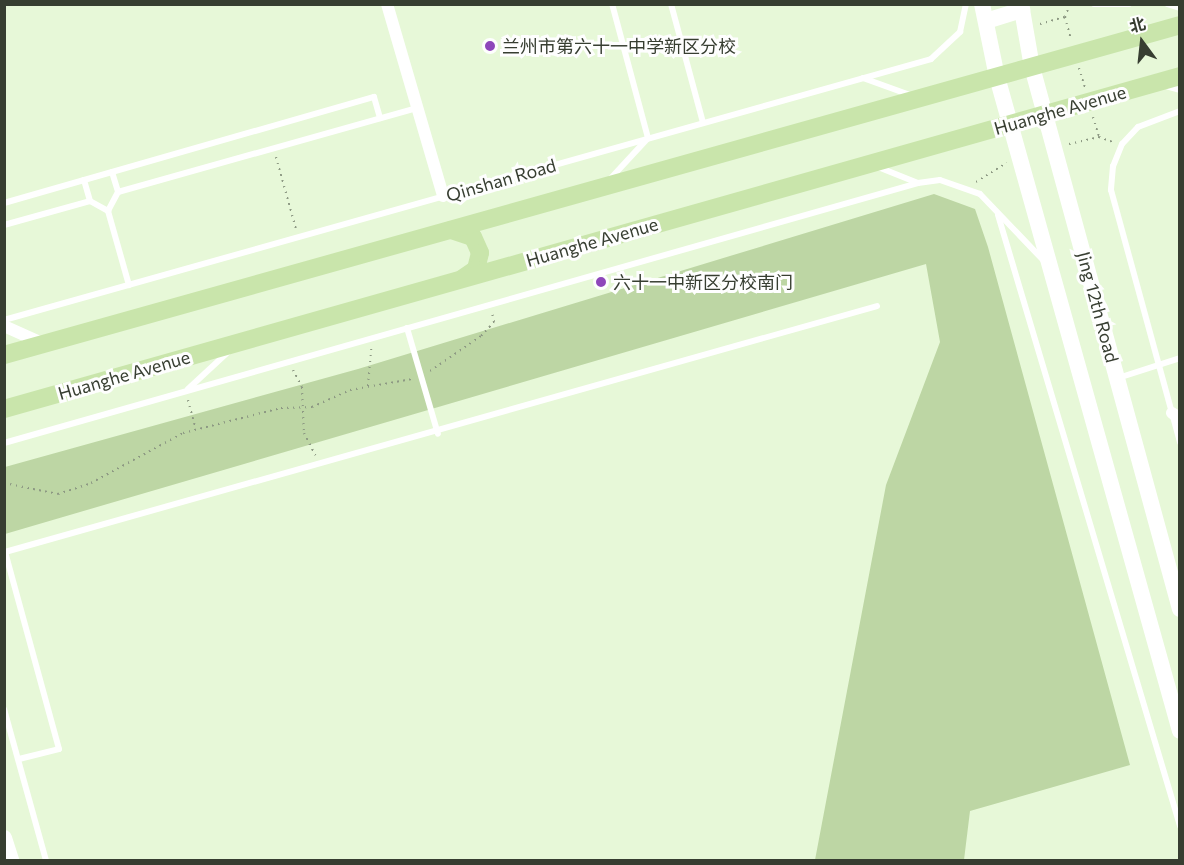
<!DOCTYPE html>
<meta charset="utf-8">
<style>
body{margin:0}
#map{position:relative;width:1184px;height:865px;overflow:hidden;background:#e7f8d8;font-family:Commissioner,"Noto Sans SC",sans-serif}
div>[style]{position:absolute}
.green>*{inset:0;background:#bdd6a4}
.path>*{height:2px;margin-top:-1px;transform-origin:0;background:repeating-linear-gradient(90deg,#8d9983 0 1.5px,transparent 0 6px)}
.lane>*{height:6px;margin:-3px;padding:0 3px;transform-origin:3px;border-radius:3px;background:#fff}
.street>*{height:12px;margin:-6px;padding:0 6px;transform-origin:6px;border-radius:6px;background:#fff}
.secondary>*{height:16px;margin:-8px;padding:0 8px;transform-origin:8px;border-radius:8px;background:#fff}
.primary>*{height:18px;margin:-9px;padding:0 9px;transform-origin:9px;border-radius:9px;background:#c9e5ab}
.dots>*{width:16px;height:16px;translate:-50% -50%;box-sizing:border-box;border:3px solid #fefefe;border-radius:50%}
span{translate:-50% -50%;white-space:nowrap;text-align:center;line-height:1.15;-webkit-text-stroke:6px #fefefe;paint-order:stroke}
.poi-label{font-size:18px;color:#373e31}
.left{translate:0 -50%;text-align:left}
.street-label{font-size:18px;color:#373e31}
.frame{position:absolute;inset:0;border:6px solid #373e31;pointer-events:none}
.north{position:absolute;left:1112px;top:12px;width:60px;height:60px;-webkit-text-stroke:4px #fefefe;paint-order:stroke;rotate:345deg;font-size:16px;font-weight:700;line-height:24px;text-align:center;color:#373e31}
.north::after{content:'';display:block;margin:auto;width:21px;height:27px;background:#373e31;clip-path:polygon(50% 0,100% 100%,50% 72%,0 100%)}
</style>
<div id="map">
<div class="green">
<div style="clip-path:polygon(934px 194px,975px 209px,988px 247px,1130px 765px,970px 811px,964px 860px,815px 860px,886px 485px,940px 342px,926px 264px,5px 534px,5px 467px,358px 369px)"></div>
</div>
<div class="path">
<div style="left:1065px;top:17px;width:23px;rotate:75deg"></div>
<div style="left:1040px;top:24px;width:26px;rotate:-16deg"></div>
<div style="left:1065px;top:17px;width:14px;rotate:-69deg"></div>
<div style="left:1079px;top:68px;width:21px;rotate:73deg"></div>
<div style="left:1093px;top:117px;width:21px;rotate:73deg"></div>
<div style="left:1069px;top:144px;width:31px;rotate:-13deg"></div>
<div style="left:1099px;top:137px;width:15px;rotate:20deg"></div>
<div style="left:276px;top:157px;width:75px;rotate:74.5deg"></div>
<div style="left:976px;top:182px;width:36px;rotate:-32deg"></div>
<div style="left:293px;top:370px;width:19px;rotate:62deg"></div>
<div style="left:302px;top:387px;width:46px;rotate:87.5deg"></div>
<div style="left:304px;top:433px;width:25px;rotate:63deg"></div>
<div style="left:430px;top:371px;width:62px;rotate:-34.5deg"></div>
<div style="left:481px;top:336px;width:19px;rotate:-47deg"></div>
<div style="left:494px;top:322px;width:9px;rotate:-103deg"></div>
<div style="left:368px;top:386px;width:38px;rotate:-85deg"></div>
<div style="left:188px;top:400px;width:30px;rotate:75deg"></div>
<div style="left:4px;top:483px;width:55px;rotate:11.5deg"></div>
<div style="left:58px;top:494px;width:35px;rotate:-18deg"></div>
<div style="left:91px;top:483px;width:105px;rotate:-28.5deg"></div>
<div style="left:183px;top:433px;width:101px;rotate:-14.3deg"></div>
<div style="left:281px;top:408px;width:31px;rotate:-2deg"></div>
<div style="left:312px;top:407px;width:42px;rotate:-24.1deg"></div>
<div style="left:350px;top:390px;width:63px;rotate:-10.1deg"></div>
</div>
<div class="lane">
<div style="left:671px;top:4px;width:123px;rotate:74.9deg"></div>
<div style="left:1094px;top:4px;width:35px"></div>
<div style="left:1167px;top:4px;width:14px;rotate:17deg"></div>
<div style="left:863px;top:78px;width:50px;rotate:19.9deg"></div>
<div style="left:1166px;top:86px;width:15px;rotate:16deg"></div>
<div style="left:1180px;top:111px;width:45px;rotate:159.1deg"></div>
<div style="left:1138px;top:127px;width:23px;rotate:133deg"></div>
<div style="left:1122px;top:144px;width:24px;rotate:112deg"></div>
<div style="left:1113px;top:166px;width:24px;rotate:95deg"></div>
<div style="left:1111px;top:190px;width:262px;rotate:74.7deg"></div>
<div style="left:878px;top:167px;width:43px;rotate:21.8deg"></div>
<div style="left:112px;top:172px;width:21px;rotate:73deg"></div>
<div style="left:118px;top:192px;width:21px;rotate:118deg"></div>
<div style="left:108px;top:211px;width:77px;rotate:74.2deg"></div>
<div style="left:611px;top:178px;width:54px;rotate:-47.2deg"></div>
<div style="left:648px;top:138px;width:139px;rotate:-105deg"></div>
<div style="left:84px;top:180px;width:22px;rotate:74deg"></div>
<div style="left:90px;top:201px;width:21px;rotate:29deg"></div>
<div style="left:118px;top:192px;width:311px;rotate:-15.7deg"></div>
<div style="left:4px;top:203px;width:385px;rotate:-16deg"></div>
<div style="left:374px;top:97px;width:22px;rotate:74deg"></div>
<div style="left:998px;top:215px;width:638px;rotate:73.41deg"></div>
<div style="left:4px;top:225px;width:89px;rotate:-15.6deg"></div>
<div style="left:4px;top:320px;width:963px;rotate:-15.72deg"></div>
<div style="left:931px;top:59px;width:40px;rotate:-43deg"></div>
<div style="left:960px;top:32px;width:29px;rotate:-78deg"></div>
<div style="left:407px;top:328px;width:110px;rotate:73.7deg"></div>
<div style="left:1118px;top:378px;width:65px;rotate:-17.9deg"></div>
<div style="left:188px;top:389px;width:56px;rotate:-42.8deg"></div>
<div style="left:4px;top:443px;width:950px;rotate:-15.88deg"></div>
<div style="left:918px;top:183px;width:22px;rotate:-8deg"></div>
<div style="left:940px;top:180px;width:42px;rotate:19.3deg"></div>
<div style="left:980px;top:194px;width:91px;rotate:46.3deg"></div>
<div style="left:4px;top:709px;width:157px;rotate:74.5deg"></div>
<div style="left:19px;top:759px;width:41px;rotate:-14deg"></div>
<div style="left:59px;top:749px;width:204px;rotate:-105.3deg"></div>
<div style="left:5px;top:552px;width:906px;rotate:-15.75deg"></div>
</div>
<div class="street">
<div style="left:387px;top:4px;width:200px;rotate:73.7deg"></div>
<div style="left:4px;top:326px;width:44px;rotate:24.2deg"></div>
<div style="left:1172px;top:413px;width:9px;rotate:32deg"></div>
</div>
<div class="secondary">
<div style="left:982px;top:4px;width:75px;rotate:78.4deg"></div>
<div style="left:997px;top:77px;width:679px;rotate:74.37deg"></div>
<div style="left:1021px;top:4px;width:64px;rotate:80.1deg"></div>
<div style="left:1032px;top:67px;width:562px;rotate:74.73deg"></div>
<div style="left:986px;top:21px;width:38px;rotate:-17deg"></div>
<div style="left:4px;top:838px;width:23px;rotate:72deg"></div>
</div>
<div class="primary">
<div style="left:451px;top:230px;width:23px;rotate:18deg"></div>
<div style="left:473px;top:237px;width:17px;rotate:66deg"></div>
<div style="left:480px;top:253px;width:16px;rotate:104deg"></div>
<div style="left:476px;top:269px;width:16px;rotate:145deg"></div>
<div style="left:4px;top:355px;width:1221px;rotate:-15.67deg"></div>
<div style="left:4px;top:409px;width:1222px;rotate:-15.81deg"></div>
</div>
<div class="dots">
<div style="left:490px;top:46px;background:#8e47ba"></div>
<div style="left:601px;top:282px;background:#8e47ba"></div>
</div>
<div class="poi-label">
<span class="left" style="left:502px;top:46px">兰州市第六十一中学新区分校</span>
<span class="left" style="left:613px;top:282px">六十一中新区分校南门</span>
</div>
<div class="street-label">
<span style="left:1060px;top:110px;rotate:-16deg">Huanghe Avenue</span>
<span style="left:501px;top:180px;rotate:-16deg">Qinshan Road</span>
<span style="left:592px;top:242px;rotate:-16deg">Huanghe Avenue</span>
<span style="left:1098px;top:307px;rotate:75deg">Jing 12th Road</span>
<span style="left:124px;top:375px;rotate:-16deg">Huanghe Avenue</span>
</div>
<div class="frame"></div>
<div class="north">北</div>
</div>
